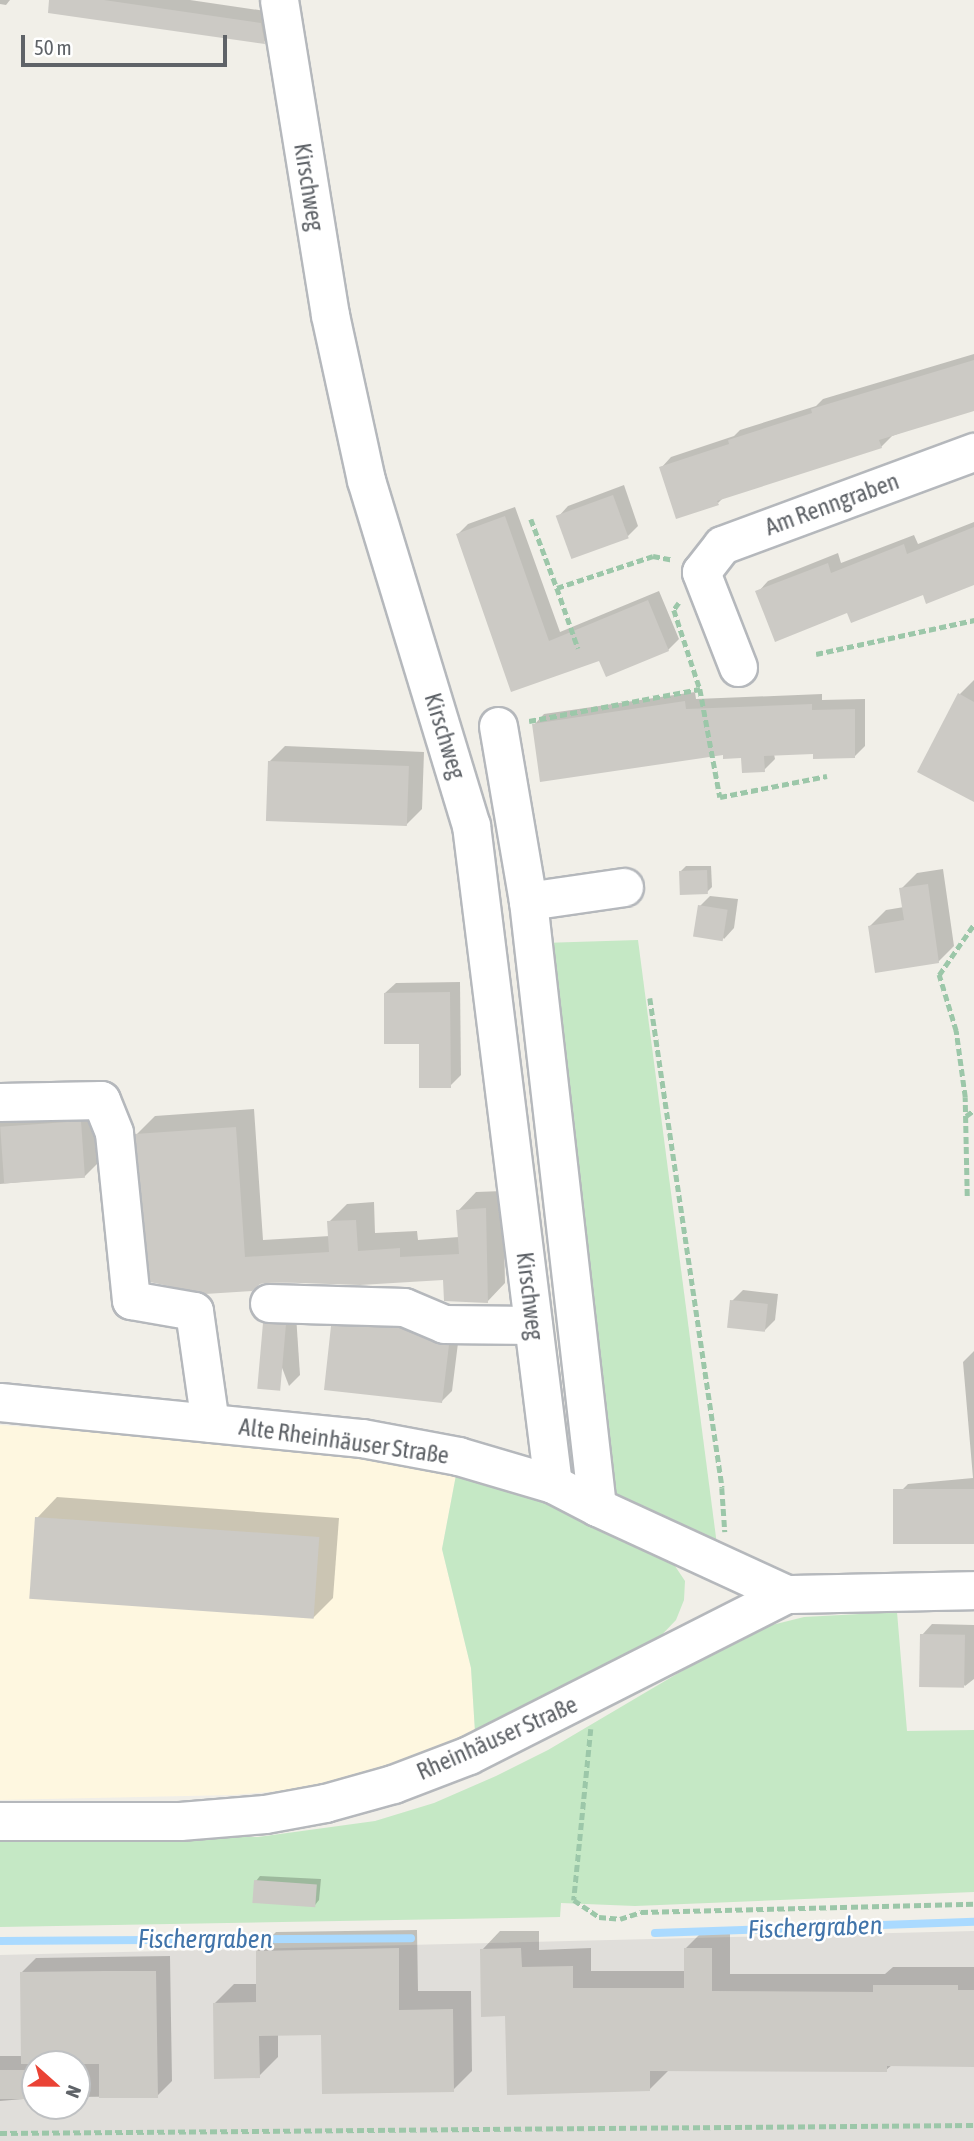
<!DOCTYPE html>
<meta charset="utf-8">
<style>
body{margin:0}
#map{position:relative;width:974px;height:2141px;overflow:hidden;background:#f1efe8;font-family:"Asap Condensed",sans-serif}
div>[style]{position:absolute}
.commercial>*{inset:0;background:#fef7e0}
.industrial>*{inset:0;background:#e0deda}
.green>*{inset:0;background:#c5e8c5}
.shadow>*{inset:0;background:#0003}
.stream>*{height:8px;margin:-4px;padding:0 4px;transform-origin:4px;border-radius:4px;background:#aadaff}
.building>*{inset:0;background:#cccac5;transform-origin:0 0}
.path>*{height:4.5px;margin-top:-2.25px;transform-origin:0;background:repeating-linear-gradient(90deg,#9cc7a9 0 7px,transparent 0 10.5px)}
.roads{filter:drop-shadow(2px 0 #b5b8bc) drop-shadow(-2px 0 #b5b8bc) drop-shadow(0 2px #b5b8bc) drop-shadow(0 -2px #b5b8bc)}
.minor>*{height:37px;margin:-18.5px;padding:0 18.5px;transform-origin:18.5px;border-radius:18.5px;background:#fff}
span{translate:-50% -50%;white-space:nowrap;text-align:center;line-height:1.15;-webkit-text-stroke:5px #fff;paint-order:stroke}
.street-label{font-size:24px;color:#5f6368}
.water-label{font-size:26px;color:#4174aa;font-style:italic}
.north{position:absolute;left:21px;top:2050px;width:70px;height:70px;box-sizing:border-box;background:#fff;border:2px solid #bfc1c3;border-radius:50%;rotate:111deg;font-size:19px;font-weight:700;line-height:28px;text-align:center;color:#5f6368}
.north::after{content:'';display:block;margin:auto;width:24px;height:32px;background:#ea4335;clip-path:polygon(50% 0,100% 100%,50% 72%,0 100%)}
.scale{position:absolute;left:21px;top:35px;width:206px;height:32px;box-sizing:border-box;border:4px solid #5f6368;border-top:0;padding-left:9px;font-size:21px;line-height:24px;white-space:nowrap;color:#5f6368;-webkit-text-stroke:5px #fff;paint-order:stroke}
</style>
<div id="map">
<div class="commercial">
<div style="clip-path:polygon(0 1425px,401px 1456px,456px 1475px,442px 1549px,471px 1668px,475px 1732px,387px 1772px,290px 1790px,233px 1795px,0 1800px)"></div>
</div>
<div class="industrial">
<div style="clip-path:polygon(evenodd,974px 1931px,974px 2141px,0 2141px,0 1955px,974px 1931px,35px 2064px,77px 2064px,77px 2106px,35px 2106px,35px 2064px)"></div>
</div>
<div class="green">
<div style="clip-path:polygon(638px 940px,717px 1545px,606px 1501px,542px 943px)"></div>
<div style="clip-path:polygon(456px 1475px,550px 1502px,669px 1557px,685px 1581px,684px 1600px,676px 1620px,653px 1644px,475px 1732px,471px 1668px,442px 1549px)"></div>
<div style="clip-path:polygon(897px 1612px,907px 1731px,974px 1730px,974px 1892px,635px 1906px,561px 1903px,560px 1917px,0 1927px,0 1837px,258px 1837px,375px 1821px,434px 1803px,496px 1776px,548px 1750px,731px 1642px,768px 1626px,804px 1617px)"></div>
</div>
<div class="shadow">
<div style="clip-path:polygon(0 0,10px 0,6px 5px,0 4px)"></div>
<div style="clip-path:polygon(71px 0,190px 0,272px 12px,275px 31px,264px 42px)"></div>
<div style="clip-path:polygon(974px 354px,974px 405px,892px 436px,881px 447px,724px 497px,718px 503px,661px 468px,671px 457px,734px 436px,740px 430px,816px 406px,823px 399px)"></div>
<div style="clip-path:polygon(624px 485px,638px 526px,628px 536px,558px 517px,568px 506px)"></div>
<div style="clip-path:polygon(515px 507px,560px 632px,659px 591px,679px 639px,668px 650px,600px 659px,513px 690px,458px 534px,468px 524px)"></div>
<div style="clip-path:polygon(974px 522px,974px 583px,848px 611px,758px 592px,768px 581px,838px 553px,841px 563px,914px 535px,918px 544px)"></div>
<div style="clip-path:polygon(974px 680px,974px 800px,960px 694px)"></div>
<div style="clip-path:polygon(695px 692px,696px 699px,822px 694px,822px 700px,865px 699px,865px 746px,855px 756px,814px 752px,774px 754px,775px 759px,764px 770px,742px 756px,534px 725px,544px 714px)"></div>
<div style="clip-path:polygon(285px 746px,424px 752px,422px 809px,406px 825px,269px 762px)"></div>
<div style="clip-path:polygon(686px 866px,711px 866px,712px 887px,707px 892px,681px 871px)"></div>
<div style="clip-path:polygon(943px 869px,954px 946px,938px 962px,870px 926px,886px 910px,904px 907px,901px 889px,917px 873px)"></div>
<div style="clip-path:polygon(710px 896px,738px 899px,734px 928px,724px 939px,700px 906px)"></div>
<div style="clip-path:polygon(460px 982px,461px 1075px,450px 1086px,385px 993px,396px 983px)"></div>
<div style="clip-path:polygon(96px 1106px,100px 1161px,85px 1176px,0 1184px,0 1116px)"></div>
<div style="clip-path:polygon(254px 1109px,263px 1240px,330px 1236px,329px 1222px,347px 1204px,374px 1202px,375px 1233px,417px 1231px,418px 1240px,459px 1237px,458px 1211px,476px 1192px,503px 1191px,505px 1283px,487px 1302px,444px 1278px,259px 1283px,137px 1134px,155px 1116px)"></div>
<div style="clip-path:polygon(743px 1290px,778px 1294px,775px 1320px,765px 1330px,732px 1301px)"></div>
<div style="clip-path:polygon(276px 1313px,296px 1315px,300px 1375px,289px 1386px,265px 1323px)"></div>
<div style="clip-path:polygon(343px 1316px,411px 1318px,459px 1335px,452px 1391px,442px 1401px,332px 1327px)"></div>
<div style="clip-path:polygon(974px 1351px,974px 1542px,895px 1497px,908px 1484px,973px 1478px,963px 1362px)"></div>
<div style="clip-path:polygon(57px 1497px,339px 1518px,333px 1598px,313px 1618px,37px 1518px)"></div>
<div style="clip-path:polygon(932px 1624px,974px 1625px,974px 1679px,965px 1686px,922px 1635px)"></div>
<div style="clip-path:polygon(260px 1876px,321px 1879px,319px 1900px,315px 1905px,256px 1881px)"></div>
<div style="clip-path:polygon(417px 1930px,418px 1991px,471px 1991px,472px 2071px,453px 2090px,323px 2033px,278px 2034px,278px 2057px,259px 2076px,215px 2003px,234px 1984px,257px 1984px,257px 1951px,276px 1932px)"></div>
<div style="clip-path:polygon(704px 1930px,730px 1930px,730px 1974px,885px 1974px,893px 1967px,974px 1967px,974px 2065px,892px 2065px,886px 2070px,668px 2071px,650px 2089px,507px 2015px,482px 1950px,500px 1931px,539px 1931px,539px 1950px,591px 1948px,591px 1971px,686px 1971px,686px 1948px)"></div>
<div style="clip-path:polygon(170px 1956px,172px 2081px,157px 2096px,77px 2097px,77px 2064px,35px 2064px,35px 2098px,0 2101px,0 2056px,22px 2056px,21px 1973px,36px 1958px)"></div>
</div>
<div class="stream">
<div style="left:655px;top:1933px;width:319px;rotate:-2deg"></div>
<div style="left:0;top:1941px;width:411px;rotate:-0.4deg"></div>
</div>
<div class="building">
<div style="clip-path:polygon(49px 0,104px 0,261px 23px,265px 44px,48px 13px)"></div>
<div style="clip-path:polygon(974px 360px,974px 411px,879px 440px,882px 448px,717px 501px,719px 505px,676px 519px,659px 467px,729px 444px,728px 440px,812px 413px,811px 409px)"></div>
<div style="left:613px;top:495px;width:46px;height:61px;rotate:70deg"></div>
<div style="clip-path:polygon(505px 516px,549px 641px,648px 600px,669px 651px,606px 677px,599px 661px,511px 692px,456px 534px)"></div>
<div style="clip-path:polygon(974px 527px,974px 585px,926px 604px,923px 595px,851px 623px,847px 613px,775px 642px,755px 591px,828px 563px,831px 573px,904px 544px,907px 554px)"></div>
<div style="clip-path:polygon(958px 693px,974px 702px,974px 802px,917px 772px)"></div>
<div style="clip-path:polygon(685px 701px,686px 709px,812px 704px,812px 710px,855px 709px,855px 758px,813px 759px,813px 754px,764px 756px,765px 772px,742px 773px,741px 758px,723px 759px,723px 755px,540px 782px,532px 724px)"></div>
<div style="left:268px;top:761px;width:141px;height:60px;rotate:2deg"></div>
<div style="left:707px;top:870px;width:24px;height:28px;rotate:88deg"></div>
<div style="clip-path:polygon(928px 884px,939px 963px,875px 973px,868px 926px,904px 920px,899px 888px)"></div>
<div style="left:698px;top:905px;width:30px;height:32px;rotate:9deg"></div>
<div style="clip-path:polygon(450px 992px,451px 1088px,419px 1088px,419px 1044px,384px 1044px,384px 993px)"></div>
<div style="left:81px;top:1121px;width:57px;height:81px;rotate:86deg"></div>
<div style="clip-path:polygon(236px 1127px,245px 1257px,329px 1252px,327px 1221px,356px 1220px,358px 1251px,400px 1248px,400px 1257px,459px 1254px,456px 1210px,486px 1208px,488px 1303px,444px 1301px,443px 1280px,360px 1285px,270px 1282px,260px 1284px,252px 1291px,205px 1294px,150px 1282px,135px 1134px)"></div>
<div style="left:730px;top:1300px;width:38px;height:28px;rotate:6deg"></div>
<div style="left:263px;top:1323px;width:23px;height:66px;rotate:5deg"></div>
<div style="clip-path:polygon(331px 1326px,399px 1328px,436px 1343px,449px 1345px,442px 1403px,324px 1390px)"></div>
<div style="left:974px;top:1489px;width:55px;height:81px;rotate:90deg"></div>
<div style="left:35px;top:1517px;width:285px;height:82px;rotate:4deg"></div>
<div style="left:920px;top:1634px;width:45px;height:53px;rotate:1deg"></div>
<div style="left:254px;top:1880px;width:63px;height:23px;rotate:4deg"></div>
<div style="clip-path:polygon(399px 1948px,399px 2010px,453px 2009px,454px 2092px,322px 2094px,321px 2035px,259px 2036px,260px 2078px,214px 2079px,213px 2003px,256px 2002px,256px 1951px)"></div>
<div style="clip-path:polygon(521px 1948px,522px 1967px,573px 1966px,573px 1988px,684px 1988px,684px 1948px,712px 1948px,712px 1991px,873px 1992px,873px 1985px,958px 1985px,958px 1990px,974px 1990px,974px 2067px,887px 2066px,887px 2072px,650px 2071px,650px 2091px,507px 2095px,505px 2016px,481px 2017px,480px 1949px)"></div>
<div style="clip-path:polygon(105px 1971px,156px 1971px,158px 2098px,99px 2098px,99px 2064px,21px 2064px,20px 1972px)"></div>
<div style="left:35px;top:2070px;width:29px;height:35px;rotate:90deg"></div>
</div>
<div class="path">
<div style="left:531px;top:519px;width:74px;rotate:69.4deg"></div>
<div style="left:557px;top:588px;width:101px;rotate:-18.4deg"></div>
<div style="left:653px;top:556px;width:20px;rotate:11deg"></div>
<div style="left:557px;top:588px;width:64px;rotate:70.7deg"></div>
<div style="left:679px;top:603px;width:9px;rotate:126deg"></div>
<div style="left:674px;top:610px;width:83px;rotate:71.8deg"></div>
<div style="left:700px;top:689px;width:110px;rotate:79.5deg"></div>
<div style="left:720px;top:797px;width:109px;rotate:-11.1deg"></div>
<div style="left:816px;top:654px;width:162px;rotate:-12.1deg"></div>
<div style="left:529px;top:721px;width:174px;rotate:-10.6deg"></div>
<div style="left:650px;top:998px;width:495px;rotate:81.6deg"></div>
<div style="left:722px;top:1488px;width:44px;rotate:86.1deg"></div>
<div style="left:966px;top:1116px;width:10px;rotate:-37deg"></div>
<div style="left:967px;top:1196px;width:99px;rotate:-91.2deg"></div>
<div style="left:965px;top:1097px;width:67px;rotate:-97.8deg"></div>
<div style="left:956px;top:1031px;width:59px;rotate:-106.9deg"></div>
<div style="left:939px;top:975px;width:62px;rotate:-55.5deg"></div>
<div style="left:591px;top:1729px;width:172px;rotate:95.7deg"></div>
<div style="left:574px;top:1900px;width:30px;rotate:34deg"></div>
<div style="left:599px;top:1917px;width:21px;rotate:5deg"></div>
<div style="left:620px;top:1919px;width:22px;rotate:-18deg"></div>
<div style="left:641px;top:1912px;width:333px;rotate:-1.4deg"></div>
<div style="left:0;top:2133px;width:974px;rotate:-0.47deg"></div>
</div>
<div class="roads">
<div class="minor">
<div style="left:279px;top:0;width:319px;rotate:80.8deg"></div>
<div style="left:330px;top:315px;width:169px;rotate:77.7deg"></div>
<div style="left:366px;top:480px;width:361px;rotate:73.1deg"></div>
<div style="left:471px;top:825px;width:664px;rotate:82.91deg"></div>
<div style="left:738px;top:667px;width:102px;rotate:-111.3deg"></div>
<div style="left:701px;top:572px;width:34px;rotate:-52deg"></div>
<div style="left:722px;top:545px;width:269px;rotate:-20.3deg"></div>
<div style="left:498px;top:726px;width:178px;rotate:80.3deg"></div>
<div style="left:528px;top:901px;width:610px;rotate:83.5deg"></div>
<div style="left:528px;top:901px;width:97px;rotate:-8.3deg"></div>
<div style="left:0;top:1102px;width:101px;rotate:-1.1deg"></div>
<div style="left:101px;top:1100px;width:35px;rotate:68deg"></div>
<div style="left:114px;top:1133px;width:168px;rotate:84.2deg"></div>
<div style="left:131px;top:1300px;width:64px;rotate:9.9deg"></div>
<div style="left:194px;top:1311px;width:113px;rotate:81.9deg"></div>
<div style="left:269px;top:1303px;width:135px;rotate:1.7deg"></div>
<div style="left:404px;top:1307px;width:43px;rotate:23deg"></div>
<div style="left:444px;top:1324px;width:89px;rotate:0.6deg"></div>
<div style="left:0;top:1402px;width:364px;rotate:5.7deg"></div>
<div style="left:362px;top:1438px;width:98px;rotate:10.6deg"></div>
<div style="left:458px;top:1456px;width:99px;rotate:16.4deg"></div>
<div style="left:553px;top:1484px;width:50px;rotate:27.6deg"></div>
<div style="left:597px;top:1507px;width:208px;rotate:24.7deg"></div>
<div style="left:0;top:1821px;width:180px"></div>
<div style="left:180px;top:1821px;width:85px;rotate:-4.7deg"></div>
<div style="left:265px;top:1814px;width:61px;rotate:-10.4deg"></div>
<div style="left:325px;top:1803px;width:71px;rotate:-15.6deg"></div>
<div style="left:393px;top:1784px;width:81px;rotate:-20.9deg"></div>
<div style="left:469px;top:1755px;width:356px;rotate:-26.9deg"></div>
<div style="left:786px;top:1594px;width:188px;rotate:-1.2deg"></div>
</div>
</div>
<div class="street-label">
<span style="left:309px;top:187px;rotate:81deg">Kirschweg</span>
<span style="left:832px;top:504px;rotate:-20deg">Am Renngraben</span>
<span style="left:445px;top:736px;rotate:73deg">Kirschweg</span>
<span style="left:530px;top:1296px;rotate:83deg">Kirschweg</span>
<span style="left:344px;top:1441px;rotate:8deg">Alte Rheinhäuser Straße</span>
<span style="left:497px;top:1738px;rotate:-24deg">Rheinhäuser Straße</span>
</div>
<div class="water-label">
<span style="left:815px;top:1928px;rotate:-2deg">Fischergraben</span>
<span style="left:205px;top:1940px">Fischergraben</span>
</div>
<div class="north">N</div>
<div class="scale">50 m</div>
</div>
